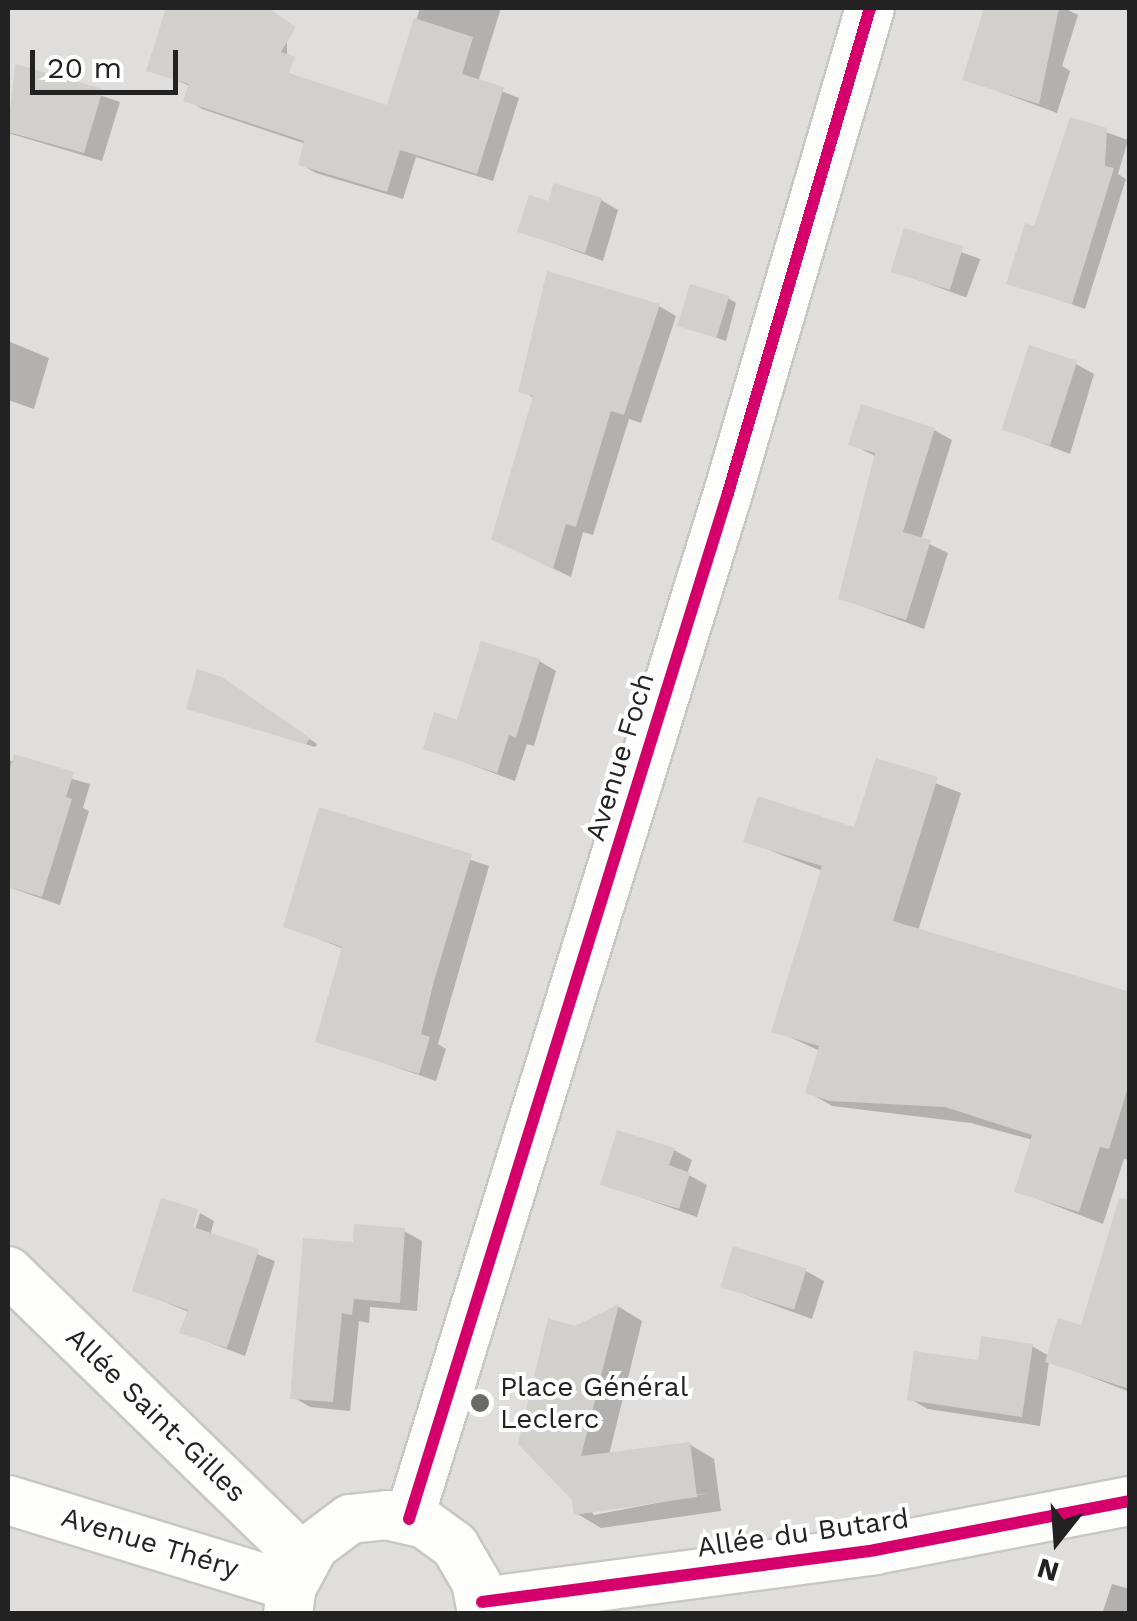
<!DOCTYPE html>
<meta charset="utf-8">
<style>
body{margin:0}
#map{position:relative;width:1137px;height:1621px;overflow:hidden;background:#f0efeb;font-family:"Work Sans",sans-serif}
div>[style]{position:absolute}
.residential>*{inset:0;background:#dfdedc;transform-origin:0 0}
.shadow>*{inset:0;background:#0003;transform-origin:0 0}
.building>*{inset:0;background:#d1d0cc;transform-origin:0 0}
.roads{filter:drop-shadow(2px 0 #c7c7c5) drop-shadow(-2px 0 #c7c7c5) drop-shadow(0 2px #c7c7c5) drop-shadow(0 -2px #c7c7c5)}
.minor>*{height:48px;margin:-24px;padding:0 24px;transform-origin:24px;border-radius:24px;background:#fdfdfc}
.cycleway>*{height:12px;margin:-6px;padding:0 6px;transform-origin:6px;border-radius:6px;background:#d6006c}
.dots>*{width:28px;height:28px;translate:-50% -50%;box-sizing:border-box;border:5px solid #fff;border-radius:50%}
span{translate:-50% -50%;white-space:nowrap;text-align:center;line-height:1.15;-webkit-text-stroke:8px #fff;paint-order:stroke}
.street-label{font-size:28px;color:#222}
.poi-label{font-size:28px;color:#222}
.left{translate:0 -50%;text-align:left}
.frame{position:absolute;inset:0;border:10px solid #222;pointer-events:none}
.north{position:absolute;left:1007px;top:1491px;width:100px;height:100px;-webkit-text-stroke:8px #fff;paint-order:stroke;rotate:197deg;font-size:28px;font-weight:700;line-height:40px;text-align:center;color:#222}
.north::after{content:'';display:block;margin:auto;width:35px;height:45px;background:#222;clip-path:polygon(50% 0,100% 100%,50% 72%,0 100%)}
.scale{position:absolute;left:30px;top:50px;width:148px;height:45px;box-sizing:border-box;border:5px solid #222;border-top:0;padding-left:12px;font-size:30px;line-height:35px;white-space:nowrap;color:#222;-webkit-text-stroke:8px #fff;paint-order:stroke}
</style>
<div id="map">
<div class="residential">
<div style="left:8px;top:8px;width:1121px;height:1605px"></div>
</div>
<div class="shadow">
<div style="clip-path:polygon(169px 8px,207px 8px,270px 28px,287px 38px,287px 75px,389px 108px,420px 8px,501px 8px,478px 82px,519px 98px,493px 181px,416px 157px,403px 199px,316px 173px,301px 164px,306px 144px,202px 109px,186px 99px,190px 86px,149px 69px)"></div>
<div style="clip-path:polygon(987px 8px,1064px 8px,1078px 15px,1062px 66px,1070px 71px,1057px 113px,965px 79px)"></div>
<div style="clip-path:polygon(16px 67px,120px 102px,102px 161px,8px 133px)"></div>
<div style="clip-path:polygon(1072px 120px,1128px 140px,1118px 174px,1126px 179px,1085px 309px,1009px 282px,1036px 229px)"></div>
<div style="clip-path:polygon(601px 200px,618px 210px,603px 261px,520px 231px,550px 204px)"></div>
<div style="left:906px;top:232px;width:79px;height:41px;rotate:20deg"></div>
<div style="clip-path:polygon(728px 298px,736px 303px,726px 341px,680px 325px)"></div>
<div style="clip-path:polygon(659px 306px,676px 316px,641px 423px,629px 419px,593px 535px,583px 532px,571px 577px,511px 548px,535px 399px,521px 390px)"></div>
<div style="clip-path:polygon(8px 341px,49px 358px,34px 409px,8px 400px)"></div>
<div style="clip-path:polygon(1076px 364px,1094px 374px,1070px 454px,1005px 429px)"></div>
<div style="clip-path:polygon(934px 430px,952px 440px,921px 540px,948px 553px,924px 629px,840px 598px,877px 457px,851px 444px)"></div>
<div style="clip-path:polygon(539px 661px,556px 671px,534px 746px,527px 744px,515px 781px,426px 748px)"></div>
<div style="clip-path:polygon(231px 685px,317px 744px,315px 747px,189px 708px)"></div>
<div style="clip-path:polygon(8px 760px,90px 784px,83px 808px,89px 811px,60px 905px,8px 887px,14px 823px,8px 821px)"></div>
<div style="clip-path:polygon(878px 761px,961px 793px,918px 931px,1130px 995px,1130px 1160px,1124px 1159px,1103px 1224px,1017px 1191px,1033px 1140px,971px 1123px,832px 1106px,808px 1092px,820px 1051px,774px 1030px,823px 871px,746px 841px,855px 830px)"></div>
<div style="clip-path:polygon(320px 810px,489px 866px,438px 1044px,446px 1049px,436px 1081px,317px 1040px,344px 949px,286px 926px)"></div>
<div style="clip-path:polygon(674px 1150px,692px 1160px,687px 1174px,707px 1185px,697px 1217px,603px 1184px)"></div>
<div style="clip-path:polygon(200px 1213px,214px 1221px,210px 1236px,275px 1261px,245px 1356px,182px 1332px,189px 1312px,135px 1290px,192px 1240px)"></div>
<div style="clip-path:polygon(404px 1231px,422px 1241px,417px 1311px,370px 1307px,369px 1323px,359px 1321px,350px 1411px,310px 1407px,293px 1397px,355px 1244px)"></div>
<div style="clip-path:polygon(1130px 1269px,1130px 1392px,1049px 1361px,1040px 1426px,928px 1409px,910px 1399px,1032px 1346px,1049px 1356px,1083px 1328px)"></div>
<div style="clip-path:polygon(806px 1271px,824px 1281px,812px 1319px,722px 1286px)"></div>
<div style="clip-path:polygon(evenodd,619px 1307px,642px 1321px,609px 1455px,689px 1444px,714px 1459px,721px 1511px,601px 1528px,576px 1513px,575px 1328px,619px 1307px,709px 1493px,594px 1515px,590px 1510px,709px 1493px)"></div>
<div style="clip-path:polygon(1112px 1584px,1130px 1589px,1130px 1614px,1102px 1614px)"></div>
</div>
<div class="building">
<div style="clip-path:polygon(166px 8px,268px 8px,296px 27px,281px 52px,295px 57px,289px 73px,387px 105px,414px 18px,473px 37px,462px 74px,504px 87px,477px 174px,400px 150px,387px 192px,298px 165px,304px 141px,183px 101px,189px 84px,146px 71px)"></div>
<div style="clip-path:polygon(984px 8px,1059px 8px,1039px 104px,962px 80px)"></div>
<div style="clip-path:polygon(15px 64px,103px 89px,84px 153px,8px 132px)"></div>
<div style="clip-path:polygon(1070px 117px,1107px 128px,1105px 166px,1114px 168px,1072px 304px,1006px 284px,1025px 223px,1034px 226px)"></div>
<div style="clip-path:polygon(554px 183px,602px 198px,585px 253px,517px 232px,529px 195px,548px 201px)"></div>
<div style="left:904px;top:228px;width:62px;height:46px;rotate:17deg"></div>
<div style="clip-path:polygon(547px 271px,660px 304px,624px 415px,611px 411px,576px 527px,566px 524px,553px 569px,491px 539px,533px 396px,518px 392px)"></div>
<div style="left:690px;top:284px;width:41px;height:44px;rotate:17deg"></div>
<div style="left:1029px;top:345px;width:51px;height:89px;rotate:18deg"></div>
<div style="clip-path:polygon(861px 404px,935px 428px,903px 532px,931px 540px,906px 620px,838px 599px,875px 453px,848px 445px)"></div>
<div style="clip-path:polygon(481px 641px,540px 659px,516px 738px,509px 735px,497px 773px,423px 749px,434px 712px,457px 720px)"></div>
<div style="clip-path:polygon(197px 669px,222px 677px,310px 738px,306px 744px,186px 709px)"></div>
<div style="clip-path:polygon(14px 754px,74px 772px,66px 797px,72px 799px,42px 897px,8px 887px,8px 776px)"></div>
<div style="clip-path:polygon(876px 758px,938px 777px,893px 921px,1130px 992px,1130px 1081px,1109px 1149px,1100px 1147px,1079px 1212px,1014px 1192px,1032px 1135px,945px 1107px,830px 1101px,805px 1093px,819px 1046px,771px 1032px,822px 866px,743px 842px,758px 796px,854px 827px)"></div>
<div style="clip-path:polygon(319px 807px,472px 854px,434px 981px,421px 1034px,430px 1037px,419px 1074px,315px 1042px,342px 947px,283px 927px)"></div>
<div style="clip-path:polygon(617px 1130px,675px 1148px,669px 1165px,690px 1173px,679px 1209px,600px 1185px)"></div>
<div style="clip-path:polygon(161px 1198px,198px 1209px,193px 1227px,259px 1249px,227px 1348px,179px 1333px,188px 1310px,132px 1291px)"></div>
<div style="clip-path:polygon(1119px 1198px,1130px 1199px,1130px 1389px,1045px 1362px,1058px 1318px,1081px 1325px)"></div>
<div style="clip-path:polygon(354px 1224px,405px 1228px,400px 1303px,354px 1299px,352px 1315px,342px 1313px,333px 1402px,290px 1399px,303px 1238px,353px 1242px)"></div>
<div style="left:733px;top:1246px;width:77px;height:43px;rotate:17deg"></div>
<div style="clip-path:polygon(619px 1304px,581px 1456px,690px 1442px,697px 1497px,574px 1515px,572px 1500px,518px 1444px,548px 1318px,575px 1326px)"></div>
<div style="clip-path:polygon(981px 1336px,1033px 1344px,1022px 1417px,907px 1400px,914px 1351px,978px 1360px)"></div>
</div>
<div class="roads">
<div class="minor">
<div style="left:8px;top:1271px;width:413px;rotate:44.2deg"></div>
<div style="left:8px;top:1500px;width:297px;rotate:17deg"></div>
<div style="left:409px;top:1519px;width:1074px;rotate:-72.73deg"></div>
<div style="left:728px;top:493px;width:505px;rotate:-73.68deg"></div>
<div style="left:482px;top:1602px;width:396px;rotate:-7.5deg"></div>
<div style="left:875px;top:1550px;width:260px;rotate:-10.9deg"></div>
<div style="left:288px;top:1614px;width:27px;rotate:-82deg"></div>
<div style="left:292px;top:1587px;width:47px;rotate:-61.8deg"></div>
<div style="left:314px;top:1546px;width:45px;rotate:-36.9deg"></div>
<div style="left:350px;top:1519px;width:37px;rotate:-6deg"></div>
<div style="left:387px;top:1515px;width:39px;rotate:13deg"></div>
<div style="left:425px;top:1524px;width:37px;rotate:36deg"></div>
<div style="left:455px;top:1546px;width:42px;rotate:59.7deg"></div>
<div style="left:476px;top:1582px;width:33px;rotate:79deg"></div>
</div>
</div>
<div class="cycleway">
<div style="left:409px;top:1519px;width:1074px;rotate:-72.73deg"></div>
<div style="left:728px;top:493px;width:505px;rotate:-73.68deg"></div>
<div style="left:482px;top:1602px;width:396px;rotate:-7.5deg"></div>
<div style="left:875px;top:1550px;width:260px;rotate:-10.9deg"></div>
</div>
<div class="dots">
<div style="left:480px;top:1403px;background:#6a6a68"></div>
</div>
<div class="street-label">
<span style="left:620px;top:757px;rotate:-73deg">Avenue Foch</span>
<span style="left:156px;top:1415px;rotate:44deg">Allée Saint-Gilles</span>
<span style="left:803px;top:1533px;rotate:-8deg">Allée du Butard</span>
<span style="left:150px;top:1543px;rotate:17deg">Avenue Théry</span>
</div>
<div class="poi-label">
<span class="left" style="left:500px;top:1403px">Place Général<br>Leclerc</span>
</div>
<div class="frame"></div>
<div class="north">N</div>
<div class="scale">20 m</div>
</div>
